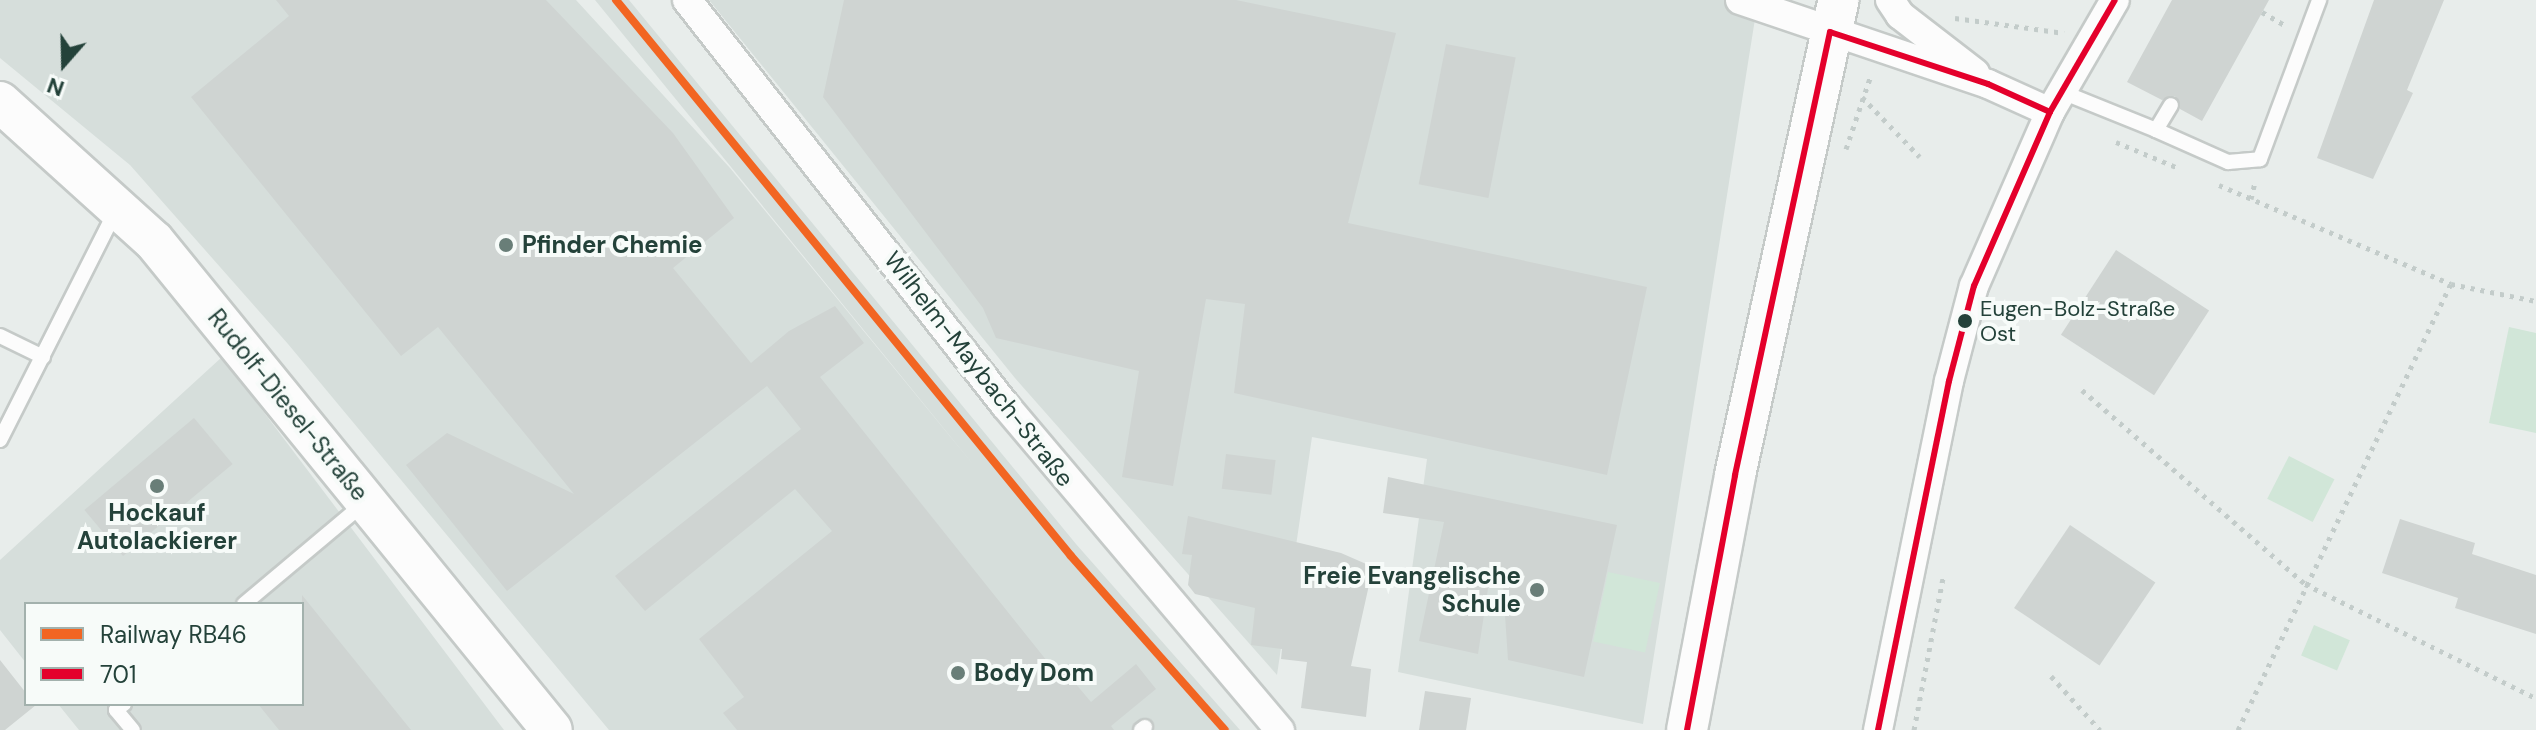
<!DOCTYPE html>
<meta charset="utf-8">
<style>
body{margin:0}
#map{position:relative;width:2536px;height:730px;overflow:hidden;background:#e8edeb;font-family:"DM Sans",sans-serif}
div>[style]{position:absolute}
.built>*{inset:0;background:#d6dedb}
.green>*{inset:0;background:#d1e6d8;transform-origin:0 0}
.building>*{inset:0;background:#cfd4d2;transform-origin:0 0}
.path>*{height:5px;margin-top:-2.5px;transform-origin:0;background:repeating-linear-gradient(90deg,#c3ccca 0 4px,transparent 0 10px)}
.roads{filter:drop-shadow(2px 0 #c5cac8) drop-shadow(-2px 0 #c5cac8) drop-shadow(0 2px #c5cac8) drop-shadow(0 -2px #c5cac8)}
.lane>*{height:14px;margin:-7px;padding:0 7px;transform-origin:7px;border-radius:7px;background:#fcfcfc}
.street>*{height:28px;margin:-14px;padding:0 14px;transform-origin:14px;border-radius:14px;background:#fcfcfc}
.secondary>*{height:40px;margin:-20px;padding:0 20px;transform-origin:20px;border-radius:20px;background:#fcfcfc}
.bus-1>*{height:6px;margin:-3px;padding:0 3px;transform-origin:3px;border-radius:3px;background:#e4002b}
.rail-1>*{height:8px;margin:-4px;padding:0 4px;transform-origin:4px;border-radius:4px;background:#f26522}
.dots>*{width:22px;height:22px;translate:-50% -50%;box-sizing:border-box;border:4px solid #f7fbf9;border-radius:50%}
span{translate:-50% -50%;white-space:nowrap;text-align:center;line-height:1.15;-webkit-text-stroke:8px #f7fbf9;paint-order:stroke}
.bus-label{font-size:22px;color:#24423a}
.left{translate:0 -50%;text-align:left}
.poi-label{font-size:24px;color:#24423a;font-weight:700}
.right{translate:-100% -50%;text-align:right}
.street-label{font-size:24px;color:#24423a}
.legend{position:absolute;left:24px;top:602px;width:280px;height:104px;box-sizing:border-box;background:#f7fbf9;border:2px solid #a3b1ad;margin:0;padding:10px 14px;list-style:none;font-size:24px;color:#24423a}
.legend li{display:flex;align-items:center;gap:16px;height:40px}
.legend b{width:40px;border:2px solid #a3b1ad}
.north{position:absolute;left:24px;top:24px;width:80px;height:80px;-webkit-text-stroke:6px #f7fbf9;paint-order:stroke;rotate:200deg;font-size:22px;font-weight:700;line-height:32px;text-align:center;color:#24423a}
.north::after{content:'';display:block;margin:auto;width:28px;height:36px;background:#24423a;clip-path:polygon(50% 0,100% 100%,50% 72%,0 100%)}
</style>
<div id="map">
<div class="built">
<div style="clip-path:polygon(0 0,576px 0,730px 168px,976px 468px,595px 0,629px 0,1076px 544px,1240px 730px,609px 730px,288px 344px,130px 165px,0 58px)"></div>
<div style="clip-path:polygon(709px 0,1758px 0,1643px 724px,1398px 672px,1427px 459px,1312px 437px,1277px 675px,1015px 378px)"></div>
<div style="clip-path:polygon(222px 357px,504px 730px,79px 730px,58px 704px,302px 704px,302px 604px,26px 604px,26px 663px,0 630px,0 560px)"></div>
</div>
<div class="green">
<div style="clip-path:polygon(2509px 327px,2536px 333px,2536px 433px,2489px 423px)"></div>
<div style="left:2289px;top:456px;width:51px;height:48px;rotate:27deg"></div>
<div style="left:1608px;top:572px;width:53px;height:71px;rotate:12deg"></div>
<div style="left:2314px;top:625px;width:39px;height:33px;rotate:23deg"></div>
</div>
<div class="building">
<div style="clip-path:polygon(276px 0,546px 0,673px 133px,734px 218px,673px 268px,751px 363px,789px 331px,835px 306px,864px 343px,820px 377px,1063px 681px,1069px 676px,1091px 702px,1136px 664px,1156px 689px,1111px 726px,1114px 730px,737px 730px,723px 713px,744px 697px,699px 639px,832px 531px,795px 489px,645px 611px,615px 576px,801px 429px,767px 386px,507px 591px,406px 465px,447px 433px,574px 494px,438px 327px,401px 356px,191px 97px,289px 16px)"></div>
<div style="clip-path:polygon(844px 0,1236px 0,1396px 33px,1348px 223px,1647px 287px,1607px 475px,1234px 393px,1245px 304px,1206px 299px,1173px 486px,1122px 477px,1139px 371px,996px 338px,983px 308px,823px 97px)"></div>
<div style="clip-path:polygon(2172px 0,2269px 0,2202px 121px,2180px 109px,2175px 96px,2162px 100px,2127px 82px)"></div>
<div style="clip-path:polygon(2374px 0,2444px 0,2407px 90px,2413px 93px,2373px 179px,2317px 158px)"></div>
<div style="left:1446px;top:44px;width:71px;height:143px;rotate:11deg"></div>
<div style="left:2116px;top:250px;width:111px;height:101px;rotate:33deg"></div>
<div style="left:194px;top:418px;width:60px;height:143px;rotate:50deg"></div>
<div style="left:1226px;top:454px;width:50px;height:35px;rotate:7deg"></div>
<div style="clip-path:polygon(1388px 477px,1617px 525px,1584px 677px,1508px 660px,1502px 570px,1491px 569px,1478px 654px,1419px 641px,1444px 522px,1383px 513px)"></div>
<div style="clip-path:polygon(1188px 516px,1341px 553px,1373px 567px,1351px 666px,1371px 669px,1366px 717px,1301px 708px,1307px 662px,1281px 659px,1282px 649px,1251px 645px,1255px 608px,1195px 594px,1188px 585px,1192px 555px,1182px 554px)"></div>
<div style="clip-path:polygon(2400px 519px,2475px 543px,2472px 554px,2536px 575px,2536px 634px,2455px 608px,2458px 598px,2382px 573px)"></div>
<div style="left:2070px;top:525px;width:103px;height:100px;rotate:34deg"></div>
<div style="clip-path:polygon(302px 595px,411px 730px,279px 730px,258px 704px,302px 704px)"></div>
<div style="clip-path:polygon(0 660px,26px 693px,26px 704px,36px 705px,5px 730px,0 730px)"></div>
<div style="clip-path:polygon(1425px 691px,1471px 698px,1466px 730px,1419px 730px)"></div>
</div>
<div class="path">
<div style="left:2262px;top:12px;width:28px;rotate:30deg"></div>
<div style="left:1955px;top:18px;width:110px;rotate:7.8deg"></div>
<div style="left:1862px;top:97px;width:83px;rotate:46deg"></div>
<div style="left:2116px;top:142px;width:65px;rotate:22.6deg"></div>
<div style="left:1846px;top:149px;width:78px;rotate:-71.3deg"></div>
<div style="left:2219px;top:185px;width:252px;rotate:23.1deg"></div>
<div style="left:2451px;top:284px;width:87px;rotate:11.3deg"></div>
<div style="left:2251px;top:199px;width:18px;rotate:-77deg"></div>
<div style="left:2082px;top:390px;width:296px;rotate:41deg"></div>
<div style="left:2305px;top:584px;width:258px;rotate:26.3deg"></div>
<div style="left:2051px;top:676px;width:73px;rotate:47.8deg"></div>
<div style="left:1914px;top:730px;width:155px;rotate:-79.2deg"></div>
<div style="left:2238px;top:730px;width:494px;rotate:-64.5deg"></div>
</div>
<div class="roads">
<div class="lane">
<div style="left:2062px;top:92px;width:101px;rotate:22deg"></div>
<div style="left:2156px;top:130px;width:29px;rotate:-59deg"></div>
<div style="left:2156px;top:130px;width:79px;rotate:24deg"></div>
<div style="left:2228px;top:162px;width:32px;rotate:-5deg"></div>
<div style="left:2260px;top:159px;width:170px;rotate:-69.6deg"></div>
<div style="left:0;top:336px;width:48px;rotate:26deg"></div>
<div style="left:0;top:440px;width:255px;rotate:-63.2deg"></div>
<div style="left:244px;top:604px;width:155px;rotate:-40deg"></div>
<div style="left:124px;top:704px;width:10px;rotate:143deg"></div>
<div style="left:116px;top:710px;width:26px;rotate:50deg"></div>
<div style="left:1141px;top:730px;width:5px;rotate:-37deg"></div>
</div>
<div class="street">
<div style="left:687px;top:0;width:515px;rotate:51.86deg"></div>
<div style="left:1005px;top:405px;width:426px;rotate:49.8deg"></div>
<div style="left:1740px;top:0;width:262px;rotate:18.7deg"></div>
<div style="left:1988px;top:84px;width:68px;rotate:24.3deg"></div>
<div style="left:1890px;top:0;width:18px;rotate:56deg"></div>
<div style="left:1900px;top:15px;width:95px;rotate:37.7deg"></div>
<div style="left:1878px;top:730px;width:356px;rotate:-78.5deg"></div>
<div style="left:1949px;top:381px;width:98px;rotate:-75.3deg"></div>
<div style="left:1974px;top:286px;width:190px;rotate:-66.4deg"></div>
<div style="left:2050px;top:112px;width:129px;rotate:-59.9deg"></div>
</div>
<div class="secondary">
<div style="left:0;top:102px;width:207px;rotate:42.1deg"></div>
<div style="left:154px;top:241px;width:630px;rotate:50.86deg"></div>
<div style="left:1687px;top:730px;width:259px;rotate:-79.3deg"></div>
<div style="left:1735px;top:475px;width:486px;rotate:-77.7deg"></div>
</div>
</div>
<div class="bus-1">
<div style="left:1687px;top:730px;width:259px;rotate:-79.3deg"></div>
<div style="left:1735px;top:475px;width:453px;rotate:-77.9deg"></div>
<div style="left:1830px;top:32px;width:166px;rotate:18.2deg"></div>
<div style="left:1988px;top:84px;width:68px;rotate:24.3deg"></div>
<div style="left:1878px;top:730px;width:356px;rotate:-78.5deg"></div>
<div style="left:1949px;top:381px;width:98px;rotate:-75.3deg"></div>
<div style="left:1974px;top:286px;width:190px;rotate:-66.4deg"></div>
<div style="left:2050px;top:112px;width:129px;rotate:-59.9deg"></div>
</div>
<div class="rail-1">
<div style="left:616px;top:0;width:718px;rotate:50.7deg"></div>
<div style="left:1071px;top:556px;width:232px;rotate:48.5deg"></div>
</div>
<div class="dots">
<div style="left:506px;top:245px;background:#697e78"></div>
<div style="left:1965px;top:321px;background:#24423a"></div>
<div style="left:157px;top:486px;background:#697e78"></div>
<div style="left:1537px;top:590px;background:#697e78"></div>
<div style="left:958px;top:673px;background:#697e78"></div>
</div>
<div class="bus-label">
<span class="left" style="left:1980px;top:321px">Eugen-Bolz-Straße<br>Ost</span>
</div>
<div class="poi-label">
<span class="left" style="left:522px;top:245px">Pfinder Chemie</span>
<span style="left:157px;top:527px">Hockauf<br>Autolackierer</span>
<span class="right" style="left:1521px;top:590px">Freie Evangelische<br>Schule</span>
<span class="left" style="left:974px;top:673px">Body Dom</span>
</div>
<div class="street-label">
<span style="left:979px;top:369px;rotate:52deg">Wilhelm-Maybach-Straße</span>
<span style="left:288px;top:405px;rotate:51deg">Rudolf-Diesel-Straße</span>
</div>
<ul class="legend">
<li><b style="height:10px;background:#f26522"></b>Railway RB46</li>
<li><b style="height:10px;background:#e4002b"></b>701</li>
</ul>
<div class="north">N</div>
</div>
